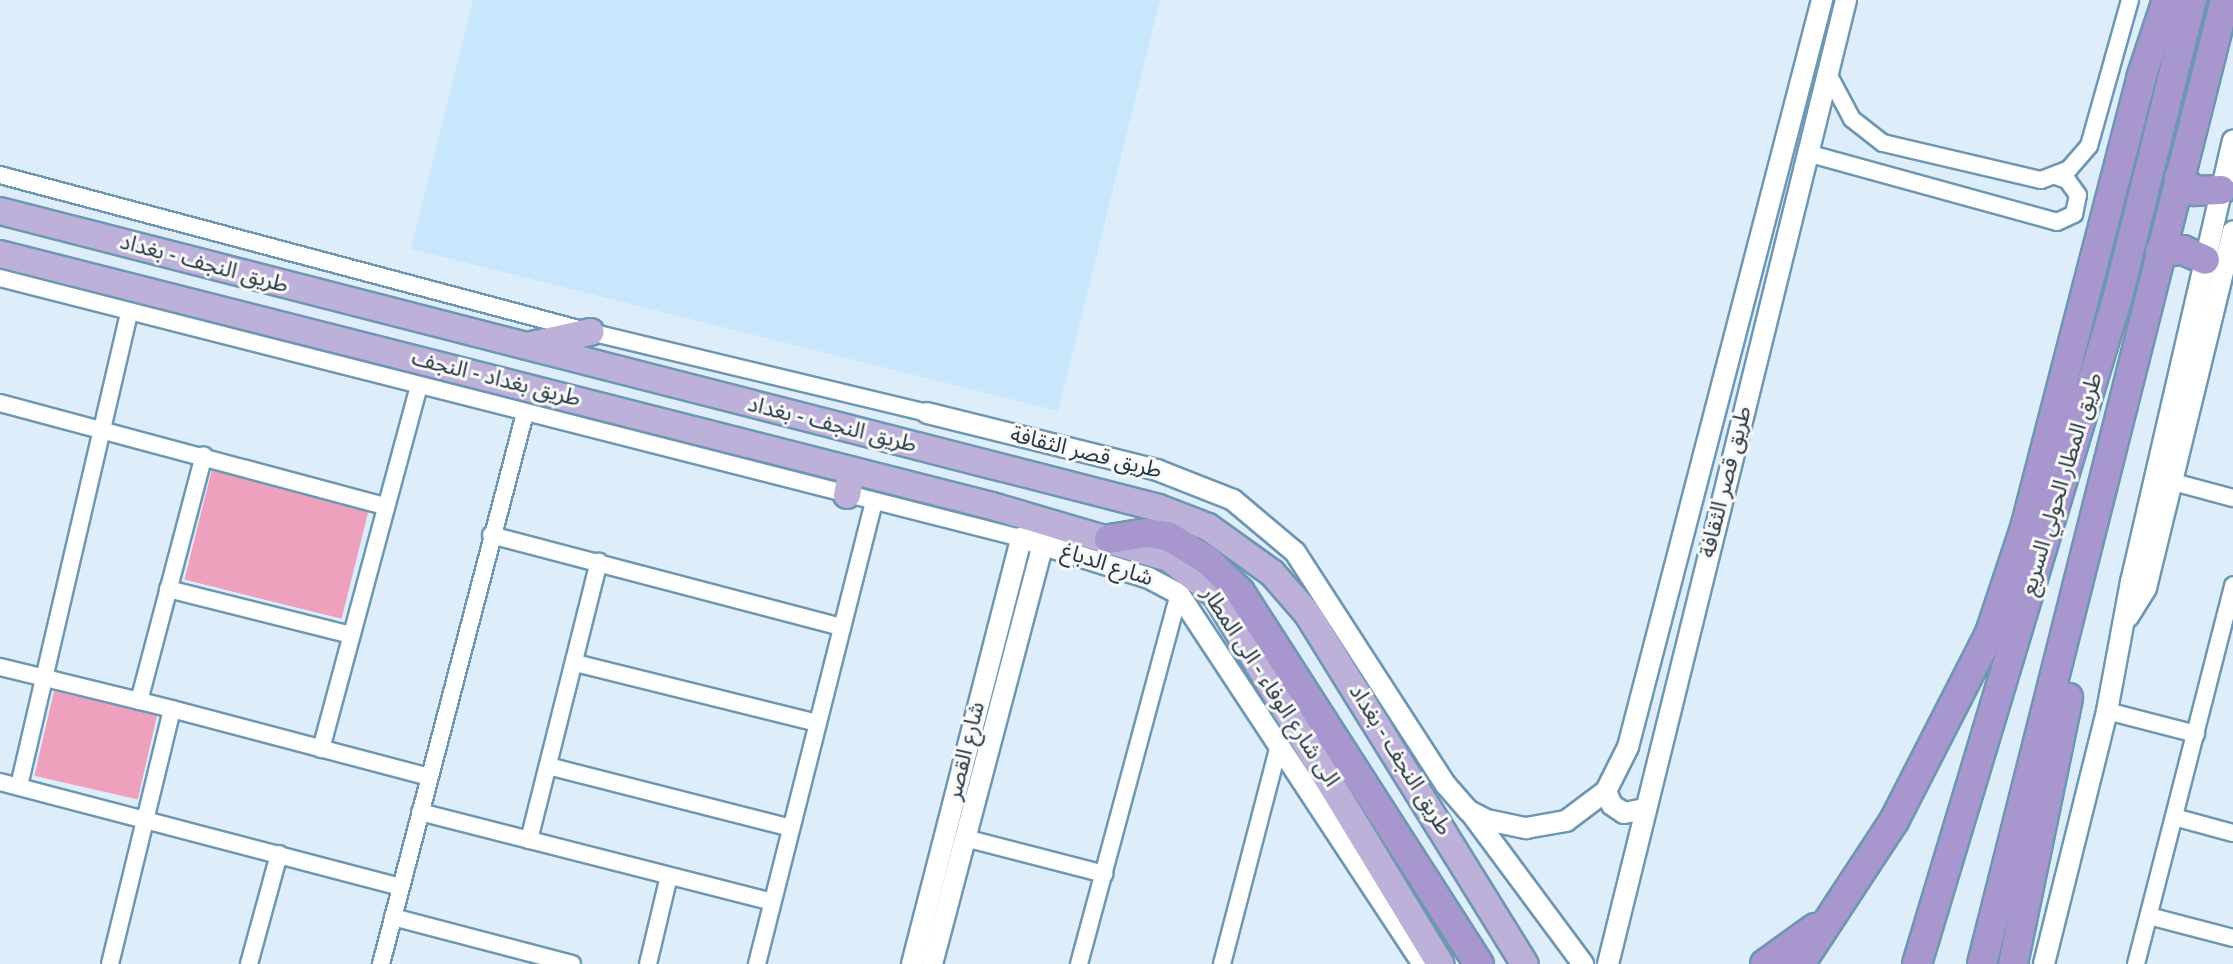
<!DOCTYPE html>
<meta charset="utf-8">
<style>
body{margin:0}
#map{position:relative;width:2233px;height:964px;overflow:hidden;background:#ddeefa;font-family:Georgia,"Noto Sans Arabic",serif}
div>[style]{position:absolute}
.built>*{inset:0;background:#c9e7fc}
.green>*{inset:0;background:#eea1bc;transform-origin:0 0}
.roads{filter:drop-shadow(2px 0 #6d97b2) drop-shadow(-2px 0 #6d97b2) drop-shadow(0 2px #6d97b2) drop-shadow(0 -2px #6d97b2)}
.minor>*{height:16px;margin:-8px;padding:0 8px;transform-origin:8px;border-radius:8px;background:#fff}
.tertiary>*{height:20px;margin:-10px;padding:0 10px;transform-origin:10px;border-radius:10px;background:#fff}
.primary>*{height:26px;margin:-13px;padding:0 13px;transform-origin:13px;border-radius:13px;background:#bdb1da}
.trunk>*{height:28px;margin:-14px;padding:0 14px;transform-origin:14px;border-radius:14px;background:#a797ce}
span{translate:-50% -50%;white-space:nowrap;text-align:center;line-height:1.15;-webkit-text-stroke:6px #f8f8f8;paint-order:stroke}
.street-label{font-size:22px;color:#243641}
</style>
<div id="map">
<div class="built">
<div style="clip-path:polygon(473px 0,1160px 0,1058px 411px,411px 249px)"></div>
</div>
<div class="green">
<div style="left:212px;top:469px;width:162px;height:114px;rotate:14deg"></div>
<div style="left:54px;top:691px;width:106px;height:87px;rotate:13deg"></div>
</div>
<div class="roads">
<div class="minor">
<div style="left:1827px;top:72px;width:53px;rotate:62deg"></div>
<div style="left:1852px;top:119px;width:39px;rotate:38deg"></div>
<div style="left:1883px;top:143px;width:162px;rotate:13.2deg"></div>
<div style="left:2041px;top:180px;width:30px;rotate:-21deg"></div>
<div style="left:2069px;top:169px;width:30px;rotate:-49deg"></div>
<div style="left:2089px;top:146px;width:152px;rotate:-74.3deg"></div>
<div style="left:1807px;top:153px;width:259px;rotate:15.4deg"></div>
<div style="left:2057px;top:222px;width:19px;rotate:-25deg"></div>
<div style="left:2074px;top:214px;width:19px;rotate:-78deg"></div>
<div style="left:2078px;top:195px;width:19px;rotate:-126deg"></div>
<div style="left:2067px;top:180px;width:12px;rotate:-160deg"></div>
<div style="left:0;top:175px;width:611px;rotate:14.9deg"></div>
<div style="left:590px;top:332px;width:347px;rotate:13.5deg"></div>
<div style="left:0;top:278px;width:1054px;rotate:14.29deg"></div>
<div style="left:0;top:403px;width:399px;rotate:15deg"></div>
<div style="left:2170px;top:481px;width:65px;rotate:15.1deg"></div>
<div style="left:491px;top:535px;width:363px;rotate:14.7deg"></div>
<div style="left:168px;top:589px;width:189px;rotate:14.1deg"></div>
<div style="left:575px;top:663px;width:250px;rotate:13.9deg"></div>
<div style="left:0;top:667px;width:143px;rotate:13.7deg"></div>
<div style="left:172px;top:709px;width:266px;rotate:14.8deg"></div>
<div style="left:2107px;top:711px;width:92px;rotate:14.5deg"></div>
<div style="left:321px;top:749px;width:376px;rotate:-74.9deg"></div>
<div style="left:548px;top:766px;width:251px;rotate:14.3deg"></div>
<div style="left:0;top:782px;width:414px;rotate:14.7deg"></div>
<div style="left:19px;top:786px;width:487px;rotate:-76.9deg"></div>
<div style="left:420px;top:812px;width:363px;rotate:14.3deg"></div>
<div style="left:2174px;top:817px;width:61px;rotate:15.2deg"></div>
<div style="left:965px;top:838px;width:144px;rotate:14.5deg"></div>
<div style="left:529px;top:840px;width:287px;rotate:-75.9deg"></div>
<div style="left:2149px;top:916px;width:87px;rotate:14.7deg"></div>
<div style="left:393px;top:917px;width:185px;rotate:14.7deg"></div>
<div style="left:110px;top:964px;width:262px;rotate:-76.3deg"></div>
<div style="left:172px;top:709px;width:34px;rotate:-166deg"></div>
<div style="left:139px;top:701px;width:254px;rotate:-75.2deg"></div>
<div style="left:249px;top:964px;width:114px;rotate:-74.7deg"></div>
<div style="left:381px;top:964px;width:570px;rotate:-75.35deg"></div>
<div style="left:648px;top:964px;width:90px;rotate:-76.6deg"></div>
<div style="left:757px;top:964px;width:477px;rotate:-75.8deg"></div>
<div style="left:1079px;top:964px;width:383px;rotate:-74.9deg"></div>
<div style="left:1222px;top:964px;width:226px;rotate:-75.4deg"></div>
<div style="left:2136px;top:964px;width:391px;rotate:-75.6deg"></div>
</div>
<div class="tertiary">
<div style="left:927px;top:413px;width:237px;rotate:13.9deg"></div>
<div style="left:1157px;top:470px;width:82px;rotate:21.5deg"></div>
<div style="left:1233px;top:500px;width:81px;rotate:40deg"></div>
<div style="left:1295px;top:552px;width:278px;rotate:57.1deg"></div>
<div style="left:1446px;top:785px;width:35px;rotate:49deg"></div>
<div style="left:1469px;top:811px;width:20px;rotate:27deg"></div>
<div style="left:1487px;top:820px;width:40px;rotate:12deg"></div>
<div style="left:1526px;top:828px;width:41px;rotate:-9.9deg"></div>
<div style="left:1566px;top:821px;width:50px;rotate:-36.9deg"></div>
<div style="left:1606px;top:791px;width:49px;rotate:-63.4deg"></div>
<div style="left:1628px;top:747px;width:772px;rotate:-75.44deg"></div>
<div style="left:2128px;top:617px;width:34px;rotate:-58deg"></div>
<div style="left:2146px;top:588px;width:367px;rotate:-76.3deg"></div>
<div style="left:1606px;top:791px;width:15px;rotate:67deg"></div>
<div style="left:1612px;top:805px;width:14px;rotate:34deg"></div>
<div style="left:1624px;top:813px;width:21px;rotate:-11deg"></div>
<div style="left:1471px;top:813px;width:188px;rotate:53.4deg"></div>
<div style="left:912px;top:964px;width:440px;rotate:-75.6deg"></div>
<div style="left:1021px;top:538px;width:134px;rotate:17.4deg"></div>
<div style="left:1149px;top:578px;width:34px;rotate:28deg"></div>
<div style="left:1179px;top:594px;width:443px;rotate:56.6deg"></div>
<div style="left:932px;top:964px;width:434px;rotate:-75.2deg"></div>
<div style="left:1608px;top:964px;width:993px;rotate:-76.13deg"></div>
<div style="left:2044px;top:964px;width:261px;rotate:-76deg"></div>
<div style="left:2107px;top:711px;width:131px;rotate:-79.5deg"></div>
<div style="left:2131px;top:582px;width:453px;rotate:-77deg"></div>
</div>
<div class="primary">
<div style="left:0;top:211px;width:1196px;rotate:14.37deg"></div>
<div style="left:1159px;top:508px;width:53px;rotate:21.2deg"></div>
<div style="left:1208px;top:527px;width:79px;rotate:35.7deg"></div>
<div style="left:1272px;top:573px;width:53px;rotate:48.8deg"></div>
<div style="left:1307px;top:613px;width:413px;rotate:58.2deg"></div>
<div style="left:0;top:254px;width:1024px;rotate:14.25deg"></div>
<div style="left:992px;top:506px;width:184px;rotate:16.4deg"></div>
<div style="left:1169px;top:558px;width:60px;rotate:38.2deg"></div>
<div style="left:1216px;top:595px;width:432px;rotate:58.7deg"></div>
<div style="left:527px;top:346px;width:65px;rotate:-12.5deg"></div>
<div style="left:847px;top:495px;width:25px;rotate:-79deg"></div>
</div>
<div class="trunk">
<div style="left:2179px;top:177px;width:21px;rotate:43deg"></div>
<div style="left:2194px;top:191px;width:27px;rotate:-2deg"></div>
<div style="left:2160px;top:252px;width:23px;rotate:-5deg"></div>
<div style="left:2183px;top:250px;width:24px;rotate:24deg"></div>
<div style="left:1109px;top:539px;width:37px;rotate:-9deg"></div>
<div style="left:1146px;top:533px;width:22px;rotate:8deg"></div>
<div style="left:1168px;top:536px;width:46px;rotate:31.6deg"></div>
<div style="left:1207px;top:560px;width:46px;rotate:44.1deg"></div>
<div style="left:1240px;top:592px;width:442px;rotate:57.3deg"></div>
<div style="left:1765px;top:964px;width:62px;rotate:-35.8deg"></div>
<div style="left:1800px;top:964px;width:171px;rotate:-56.7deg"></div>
<div style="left:1894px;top:821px;width:211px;rotate:-62.9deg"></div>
<div style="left:1990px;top:633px;width:111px;rotate:-71.6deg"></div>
<div style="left:2025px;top:528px;width:465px;rotate:-75.5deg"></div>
<div style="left:2141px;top:78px;width:82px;rotate:-71.6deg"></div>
<div style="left:1917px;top:964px;width:698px;rotate:-73.25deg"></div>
<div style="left:2118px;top:296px;width:305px;rotate:-76deg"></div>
<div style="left:1982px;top:964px;width:994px;rotate:-75.85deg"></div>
<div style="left:2013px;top:964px;width:272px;rotate:-78.3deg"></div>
</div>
</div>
<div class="street-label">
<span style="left:204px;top:264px;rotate:15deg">طريق النجف - بغداد</span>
<span style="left:496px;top:379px;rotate:14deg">طريق بغداد - النجف</span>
<span style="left:832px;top:425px;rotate:14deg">طريق النجف - بغداد</span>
<span style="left:1086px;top:453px;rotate:14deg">طريق قصر الثقافة</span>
<span style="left:1726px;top:482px;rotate:-76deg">طريق قصر الثقافة</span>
<span style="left:2062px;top:484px;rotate:-73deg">طريق المطار الحولي السريع</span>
<span style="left:1107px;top:565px;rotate:18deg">شارع الدباغ</span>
<span style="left:1270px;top:687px;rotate:57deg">الى شارع الوفاء - الى المطار</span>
<span style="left:966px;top:751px;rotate:-76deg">شارع القصر</span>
<span style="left:1400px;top:760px;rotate:58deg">طريق النجف - بغداد</span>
</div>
</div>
